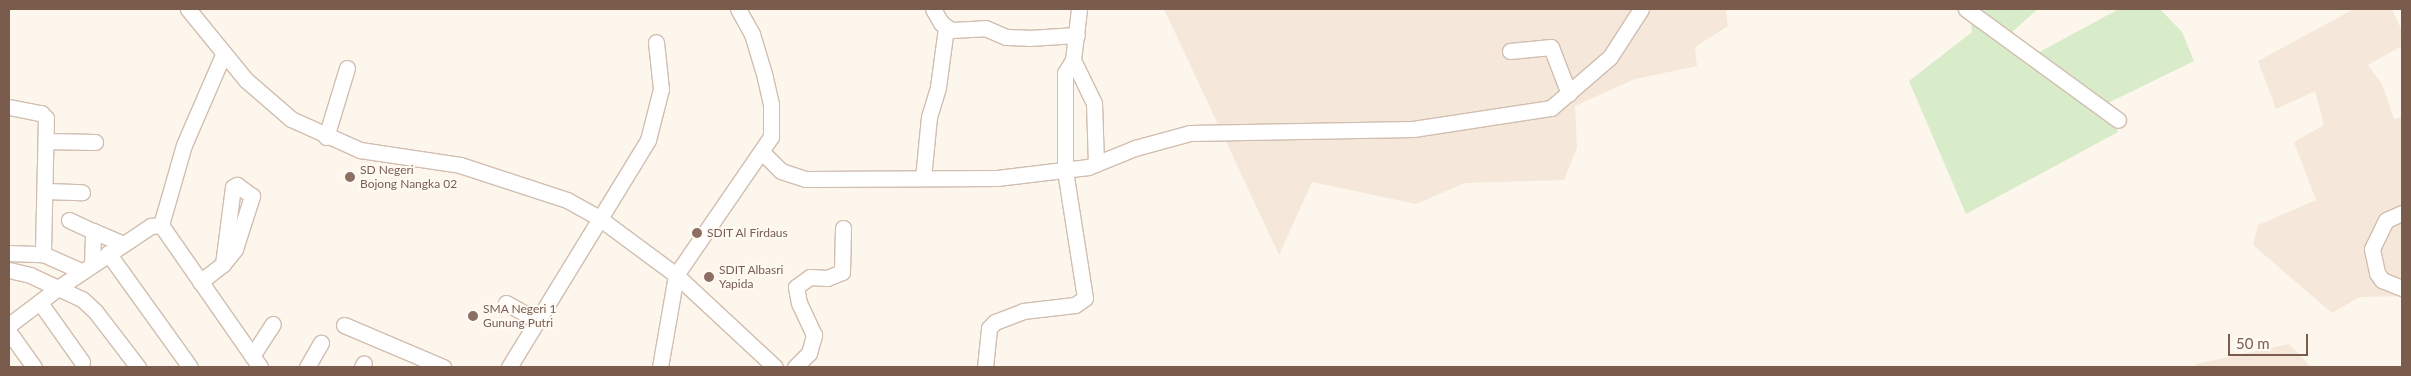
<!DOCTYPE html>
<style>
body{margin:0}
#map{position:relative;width:2411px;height:376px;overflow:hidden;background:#fdf6ec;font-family:Lato,sans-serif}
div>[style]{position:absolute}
.residential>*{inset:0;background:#f5e8da}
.green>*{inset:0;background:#d8ecc9}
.roads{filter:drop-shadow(1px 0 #d1beb0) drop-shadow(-1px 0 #d1beb0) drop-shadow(0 1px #d1beb0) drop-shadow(0 -1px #d1beb0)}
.minor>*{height:15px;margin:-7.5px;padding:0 7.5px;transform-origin:7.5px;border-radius:7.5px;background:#fff}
.dots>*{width:14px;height:14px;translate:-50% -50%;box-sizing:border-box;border:2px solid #fffaf3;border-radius:50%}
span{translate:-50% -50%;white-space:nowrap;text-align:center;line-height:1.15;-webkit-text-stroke:4px #fffaf3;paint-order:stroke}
.education-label{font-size:12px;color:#785e54}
.left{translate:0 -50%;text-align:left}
.frame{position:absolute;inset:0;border:10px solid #7a5c4d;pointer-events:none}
.scale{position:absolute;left:2228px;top:334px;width:80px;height:22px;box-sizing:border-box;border:2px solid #7a5c4d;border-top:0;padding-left:6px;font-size:15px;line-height:18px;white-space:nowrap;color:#7a5c4d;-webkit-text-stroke:4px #fffaf3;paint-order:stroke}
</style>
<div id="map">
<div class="residential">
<div style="clip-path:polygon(1164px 9px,1726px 9px,1728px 26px,1695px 47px,1697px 66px,1635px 79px,1575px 106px,1577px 148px,1564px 180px,1465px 183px,1416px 204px,1312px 182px,1279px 255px)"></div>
<div style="clip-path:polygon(2354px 9px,2392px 9px,2402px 31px,2402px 46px,2368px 65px,2382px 84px,2394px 119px,2402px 117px,2402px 296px,2360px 297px,2332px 313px,2253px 245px,2258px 225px,2316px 200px,2294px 142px,2324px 125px,2315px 91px,2276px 109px,2258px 61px)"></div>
<div style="clip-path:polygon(2289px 344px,2311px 367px,2196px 367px,2196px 364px)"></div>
</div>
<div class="green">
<div style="clip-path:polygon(1969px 9px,2038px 9px,2012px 32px,2032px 56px,2119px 9px,2160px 9px,2182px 32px,2194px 61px,2104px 105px,2118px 132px,1966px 214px,1909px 81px,1972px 32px)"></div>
</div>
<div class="roads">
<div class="minor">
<div style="left:188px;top:9px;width:92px;rotate:50.8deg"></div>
<div style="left:246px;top:80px;width:60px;rotate:40.9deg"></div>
<div style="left:291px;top:119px;width:76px;rotate:24.2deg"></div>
<div style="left:360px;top:150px;width:101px;rotate:8.5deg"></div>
<div style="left:460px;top:165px;width:113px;rotate:18.1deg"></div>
<div style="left:567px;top:200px;width:37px;rotate:29deg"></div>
<div style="left:599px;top:218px;width:96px;rotate:36.5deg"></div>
<div style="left:676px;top:275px;width:135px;rotate:42.9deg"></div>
<div style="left:933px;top:9px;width:16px;rotate:60deg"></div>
<div style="left:941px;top:23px;width:12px;rotate:35deg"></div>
<div style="left:951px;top:30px;width:34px;rotate:-3deg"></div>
<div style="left:985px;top:28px;width:23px;rotate:23deg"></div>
<div style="left:1006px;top:37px;width:23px;rotate:2deg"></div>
<div style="left:1029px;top:38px;width:48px;rotate:-3.6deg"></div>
<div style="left:1079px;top:9px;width:51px;rotate:96.7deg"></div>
<div style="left:1073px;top:60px;width:48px;rotate:64deg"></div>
<div style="left:1094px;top:103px;width:61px;rotate:88.1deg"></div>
<div style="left:1966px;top:9px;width:188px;rotate:36.1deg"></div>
<div style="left:1510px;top:51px;width:41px;rotate:-5.6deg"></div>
<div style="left:1551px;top:47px;width:50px;rotate:69deg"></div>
<div style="left:9px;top:107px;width:33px;rotate:11deg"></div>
<div style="left:41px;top:113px;width:7px;rotate:45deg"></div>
<div style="left:46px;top:118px;width:136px;rotate:91.3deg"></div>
<div style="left:326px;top:137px;width:72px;rotate:-73.1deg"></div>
<div style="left:47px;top:141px;width:48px;rotate:1.2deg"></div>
<div style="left:763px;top:153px;width:25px;rotate:45deg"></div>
<div style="left:781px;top:171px;width:26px;rotate:18deg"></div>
<div style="left:806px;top:179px;width:191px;rotate:-0.3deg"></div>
<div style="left:997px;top:178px;width:92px;rotate:-6.9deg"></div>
<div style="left:1088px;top:167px;width:51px;rotate:-22deg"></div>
<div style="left:1135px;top:148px;width:57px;rotate:-15.3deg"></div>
<div style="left:1190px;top:133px;width:223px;rotate:-1deg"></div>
<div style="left:1413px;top:129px;width:140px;rotate:-8.7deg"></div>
<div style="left:1551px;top:108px;width:78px;rotate:-40.8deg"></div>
<div style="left:1610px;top:57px;width:57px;rotate:-57.1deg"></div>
<div style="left:923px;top:178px;width:61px;rotate:-84.4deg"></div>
<div style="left:929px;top:117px;width:31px;rotate:-73deg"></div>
<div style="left:938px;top:87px;width:60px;rotate:-82.3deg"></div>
<div style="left:45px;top:191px;width:37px;rotate:2deg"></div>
<div style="left:2402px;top:213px;width:17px;rotate:156deg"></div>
<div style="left:2386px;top:220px;width:32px;rotate:116deg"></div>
<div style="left:2372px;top:249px;width:25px;rotate:78deg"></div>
<div style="left:2377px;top:273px;width:9px;rotate:54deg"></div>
<div style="left:2382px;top:280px;width:22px;rotate:22deg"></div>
<div style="left:69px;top:220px;width:26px;rotate:25deg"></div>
<div style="left:161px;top:225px;width:173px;rotate:55.1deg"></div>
<div style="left:9px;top:253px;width:34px;rotate:2deg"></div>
<div style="left:43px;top:254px;width:42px;rotate:24.1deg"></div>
<div style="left:108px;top:253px;width:140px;rotate:54.3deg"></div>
<div style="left:92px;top:264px;width:33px;rotate:-88deg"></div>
<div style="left:93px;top:231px;width:33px;rotate:23deg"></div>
<div style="left:9px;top:270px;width:22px;rotate:13deg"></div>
<div style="left:30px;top:275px;width:31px;rotate:25deg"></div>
<div style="left:58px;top:288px;width:112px;rotate:-33.7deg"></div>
<div style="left:151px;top:226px;width:10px;rotate:-6deg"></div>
<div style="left:161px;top:225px;width:83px;rotate:-74deg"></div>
<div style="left:184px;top:145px;width:98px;rotate:-66.6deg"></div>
<div style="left:200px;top:282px;width:29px;rotate:-38deg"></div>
<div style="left:223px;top:264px;width:19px;rotate:-51deg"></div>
<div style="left:235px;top:249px;width:56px;rotate:-72.2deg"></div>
<div style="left:252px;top:196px;width:19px;rotate:-144deg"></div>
<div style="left:237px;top:185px;width:4px;rotate:153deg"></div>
<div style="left:233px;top:187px;width:78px;rotate:97.4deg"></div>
<div style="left:506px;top:303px;width:35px;rotate:29deg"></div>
<div style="left:41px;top:304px;width:71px;rotate:54.7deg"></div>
<div style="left:9px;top:325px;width:61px;rotate:-37.1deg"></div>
<div style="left:58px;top:288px;width:26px;rotate:25deg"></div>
<div style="left:82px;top:299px;width:18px;rotate:43deg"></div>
<div style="left:95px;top:311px;width:71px;rotate:52.5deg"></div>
<div style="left:344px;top:325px;width:108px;rotate:23deg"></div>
<div style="left:9px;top:332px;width:43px;rotate:54.5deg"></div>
<div style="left:252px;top:356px;width:38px;rotate:-57deg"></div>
<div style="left:307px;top:367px;width:28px;rotate:-60deg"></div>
<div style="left:362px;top:367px;width:4px;rotate:-63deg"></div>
<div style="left:509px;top:367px;width:266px;rotate:-58.5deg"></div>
<div style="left:648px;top:140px;width:53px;rotate:-75.7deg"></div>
<div style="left:661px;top:89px;width:47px;rotate:-96.1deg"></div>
<div style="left:660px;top:367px;width:93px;rotate:-80.1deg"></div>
<div style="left:676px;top:275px;width:168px;rotate:-55.5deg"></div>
<div style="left:771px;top:137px;width:33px;rotate:-90deg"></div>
<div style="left:771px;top:104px;width:28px;rotate:-103deg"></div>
<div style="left:765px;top:77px;width:45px;rotate:-106.8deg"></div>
<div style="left:752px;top:34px;width:29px;rotate:-119deg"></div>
<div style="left:795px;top:367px;width:20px;rotate:-45deg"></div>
<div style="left:809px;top:353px;width:19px;rotate:-74deg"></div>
<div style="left:814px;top:335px;width:35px;rotate:-115deg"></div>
<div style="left:799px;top:303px;width:16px;rotate:-101deg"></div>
<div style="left:796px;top:287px;width:17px;rotate:-36deg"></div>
<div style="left:810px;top:277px;width:17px;rotate:3deg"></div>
<div style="left:827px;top:278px;width:16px;rotate:-22deg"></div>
<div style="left:842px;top:272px;width:44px;rotate:-88.7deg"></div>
<div style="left:985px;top:367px;width:39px;rotate:-84deg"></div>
<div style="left:989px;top:328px;width:8px;rotate:-45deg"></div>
<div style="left:995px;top:322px;width:30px;rotate:-21deg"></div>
<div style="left:1023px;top:311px;width:52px;rotate:-6.6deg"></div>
<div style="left:1075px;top:305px;width:12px;rotate:-35deg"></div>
<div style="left:1085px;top:298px;width:130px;rotate:-98.9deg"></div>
<div style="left:1065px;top:170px;width:97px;rotate:-90deg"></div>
<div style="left:1065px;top:73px;width:15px;rotate:-58deg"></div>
</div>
</div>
<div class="dots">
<div style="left:350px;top:177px;background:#8d6e63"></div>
<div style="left:697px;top:233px;background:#8d6e63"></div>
<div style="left:709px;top:277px;background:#8d6e63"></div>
<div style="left:473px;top:316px;background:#8d6e63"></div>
</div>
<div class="education-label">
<span class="left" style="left:360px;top:177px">SD Negeri<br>Bojong Nangka 02</span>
<span class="left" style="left:707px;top:233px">SDIT Al Firdaus</span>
<span class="left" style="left:719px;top:277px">SDIT Albasri<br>Yapida</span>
<span class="left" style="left:483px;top:316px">SMA Negeri 1<br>Gunung Putri</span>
</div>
<div class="frame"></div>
<div class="scale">50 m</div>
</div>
